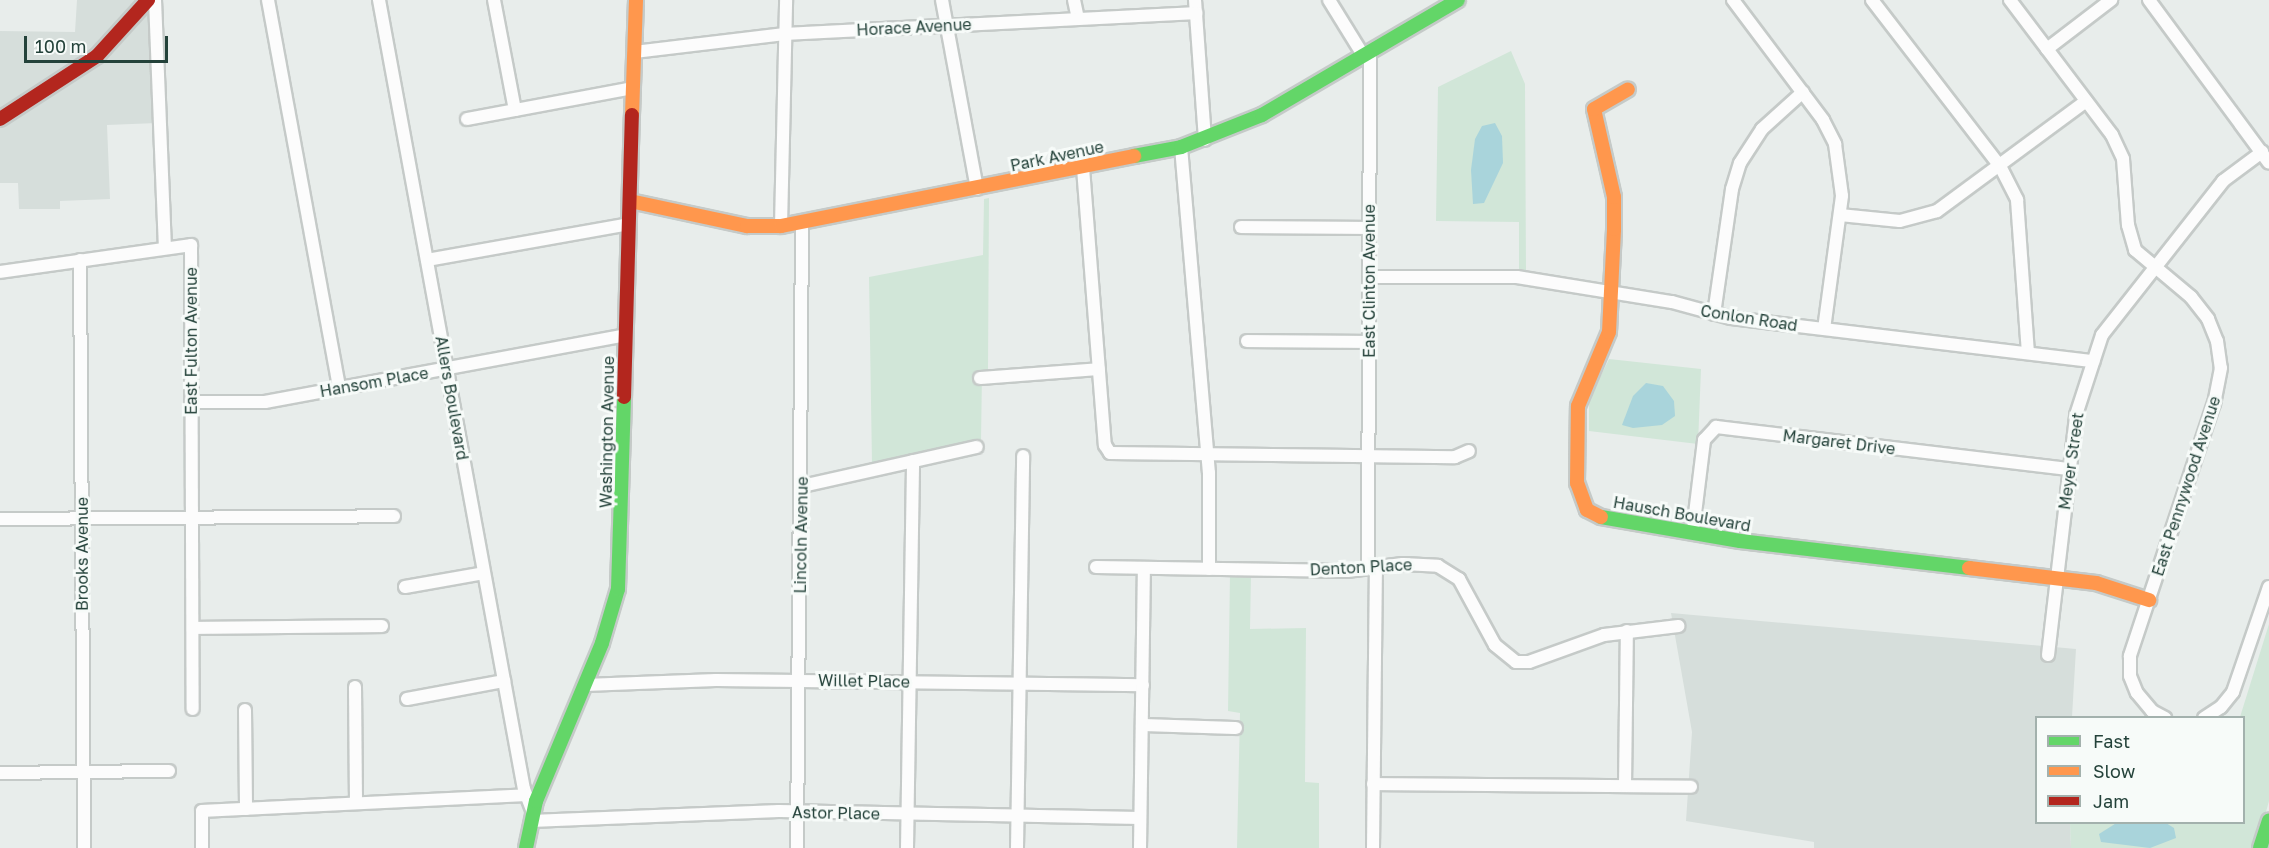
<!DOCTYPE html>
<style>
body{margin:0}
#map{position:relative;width:2269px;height:848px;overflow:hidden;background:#e8edeb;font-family:"Golos Text",sans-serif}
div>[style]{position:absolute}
.built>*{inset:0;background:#d6dedb}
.green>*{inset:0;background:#d1e6d8}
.water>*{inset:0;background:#a9d4db}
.roads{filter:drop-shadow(2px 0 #c5cac8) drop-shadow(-2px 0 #c5cac8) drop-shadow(0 2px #c5cac8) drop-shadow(0 -2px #c5cac8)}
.street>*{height:12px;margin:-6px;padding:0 6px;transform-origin:6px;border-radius:6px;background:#fcfcfc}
.fast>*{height:14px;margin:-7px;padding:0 7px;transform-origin:7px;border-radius:7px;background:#63d668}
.slow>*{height:14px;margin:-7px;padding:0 7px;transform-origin:7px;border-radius:7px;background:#ff974d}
.jam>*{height:14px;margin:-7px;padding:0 7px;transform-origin:7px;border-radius:7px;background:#b3261e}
span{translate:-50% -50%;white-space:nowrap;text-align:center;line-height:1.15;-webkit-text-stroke:6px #f7fbf9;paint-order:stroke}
.street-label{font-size:16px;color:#24423a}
.legend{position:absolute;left:2035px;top:716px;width:210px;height:108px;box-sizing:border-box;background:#f7fbf9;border:2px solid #a3b1ad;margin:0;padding:8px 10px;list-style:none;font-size:18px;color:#24423a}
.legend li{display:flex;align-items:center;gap:12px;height:30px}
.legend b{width:30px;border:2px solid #a3b1ad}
.scale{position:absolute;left:24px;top:36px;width:144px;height:27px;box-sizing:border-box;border:3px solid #24423a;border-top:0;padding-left:8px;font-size:18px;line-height:21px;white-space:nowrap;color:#24423a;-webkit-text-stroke:4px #f7fbf9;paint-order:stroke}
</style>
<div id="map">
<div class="built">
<div style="clip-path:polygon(77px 0,150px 0,157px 123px,107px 125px,110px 199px,60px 201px,60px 209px,19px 209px,18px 183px,0 183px,0 31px,75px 32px)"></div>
<div style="clip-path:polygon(1671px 613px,2076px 649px,2072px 717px,2036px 718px,2036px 822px,2070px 823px,2071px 848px,1814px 848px,1814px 842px,1686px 821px,1692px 732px)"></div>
</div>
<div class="green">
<div style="clip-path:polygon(1511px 51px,1525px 84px,1526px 271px,1519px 270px,1519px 222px,1436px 221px,1438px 87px)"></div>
<div style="clip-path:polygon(989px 198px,988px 371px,982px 373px,981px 441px,872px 464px,869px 277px,983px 255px,984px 199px)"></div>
<div style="clip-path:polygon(1609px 359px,1701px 369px,1698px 444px,1589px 431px,1589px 400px)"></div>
<div style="clip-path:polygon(1230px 573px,1251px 574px,1250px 629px,1306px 628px,1305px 782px,1319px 783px,1319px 848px,1237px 848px,1240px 713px,1228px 711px)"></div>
<div style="clip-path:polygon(2269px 624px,2269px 801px,2256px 848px,2071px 848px,2070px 823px,2244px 822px,2244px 718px,2240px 717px)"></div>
</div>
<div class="water">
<div style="clip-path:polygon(1495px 123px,1502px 136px,1503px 163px,1484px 203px,1473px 204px,1471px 170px,1475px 139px,1482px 126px)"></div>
<div style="clip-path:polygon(1646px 383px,1663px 386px,1674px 401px,1675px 416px,1662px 425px,1633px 428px,1622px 425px,1633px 396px)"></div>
<div style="clip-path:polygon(2118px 822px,2166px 823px,2174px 828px,2176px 838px,2150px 848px,2101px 842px,2099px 834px)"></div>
</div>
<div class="roads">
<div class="street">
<div style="left:155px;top:0;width:246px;rotate:87.7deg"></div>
<div style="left:268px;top:0;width:394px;rotate:79.6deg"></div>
<div style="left:379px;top:0;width:802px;rotate:79.59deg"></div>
<div style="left:524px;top:789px;width:25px;rotate:69deg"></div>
<div style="left:494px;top:0;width:112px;rotate:79.2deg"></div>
<div style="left:942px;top:0;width:192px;rotate:79.5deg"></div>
<div style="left:1074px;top:0;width:19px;rotate:78deg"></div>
<div style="left:1195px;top:0;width:140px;rotate:85.9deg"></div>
<div style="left:1329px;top:0;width:65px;rotate:58.3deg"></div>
<div style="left:1733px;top:0;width:150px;rotate:53.1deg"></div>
<div style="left:1823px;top:120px;width:27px;rotate:63deg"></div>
<div style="left:1835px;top:144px;width:52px;rotate:82.3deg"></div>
<div style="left:1842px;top:196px;width:134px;rotate:97.7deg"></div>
<div style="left:1872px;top:0;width:210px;rotate:52.4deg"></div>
<div style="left:2000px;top:166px;width:38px;rotate:63deg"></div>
<div style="left:2017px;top:200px;width:153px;rotate:85.9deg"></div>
<div style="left:2010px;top:0;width:169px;rotate:52.9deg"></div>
<div style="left:2112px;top:135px;width:26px;rotate:65deg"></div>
<div style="left:2123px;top:159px;width:66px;rotate:85.7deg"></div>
<div style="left:2128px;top:225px;width:26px;rotate:74deg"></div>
<div style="left:2135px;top:250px;width:73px;rotate:40deg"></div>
<div style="left:2191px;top:297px;width:28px;rotate:52deg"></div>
<div style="left:2208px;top:319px;width:24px;rotate:68deg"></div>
<div style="left:2217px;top:341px;width:27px;rotate:82deg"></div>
<div style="left:2221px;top:368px;width:36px;rotate:101deg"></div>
<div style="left:2214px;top:403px;width:267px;rotate:108.4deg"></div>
<div style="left:2130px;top:656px;width:20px;rotate:90deg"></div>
<div style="left:2130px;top:676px;width:18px;rotate:68deg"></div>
<div style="left:2137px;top:693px;width:23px;rotate:50deg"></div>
<div style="left:2152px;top:711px;width:15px;rotate:28deg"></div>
<div style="left:2149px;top:0;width:202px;rotate:53.6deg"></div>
<div style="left:2047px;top:49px;width:81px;rotate:-37.4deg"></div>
<div style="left:634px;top:52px;width:152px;rotate:-6.8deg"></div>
<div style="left:785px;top:34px;width:412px;rotate:-2.9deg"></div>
<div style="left:467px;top:119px;width:169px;rotate:-10.6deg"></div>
<div style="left:1181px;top:147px;width:327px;rotate:85.1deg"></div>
<div style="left:1209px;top:473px;width:96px;rotate:90deg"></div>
<div style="left:1083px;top:168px;width:278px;rotate:85.5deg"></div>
<div style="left:1105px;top:445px;width:9px;rotate:58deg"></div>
<div style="left:1110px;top:453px;width:345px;rotate:0.7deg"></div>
<div style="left:1455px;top:457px;width:15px;rotate:-23deg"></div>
<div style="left:1840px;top:215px;width:60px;rotate:5.7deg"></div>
<div style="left:1900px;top:221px;width:38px;rotate:-15deg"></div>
<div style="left:1937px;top:211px;width:185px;rotate:-36.4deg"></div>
<div style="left:781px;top:226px;width:226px;rotate:-88.7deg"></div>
<div style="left:1241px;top:227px;width:128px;rotate:0.4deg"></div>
<div style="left:80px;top:260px;width:588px;rotate:89.61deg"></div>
<div style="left:427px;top:260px;width:205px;rotate:-10.1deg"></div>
<div style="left:0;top:272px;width:193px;rotate:-8deg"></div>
<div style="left:191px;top:245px;width:464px;rotate:89.8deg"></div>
<div style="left:1370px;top:277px;width:147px"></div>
<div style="left:1517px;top:277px;width:157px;rotate:9.2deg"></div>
<div style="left:1672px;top:302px;width:61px;rotate:15.2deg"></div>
<div style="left:1731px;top:318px;width:365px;rotate:6.8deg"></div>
<div style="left:1714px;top:314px;width:126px;rotate:-81.8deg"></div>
<div style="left:1732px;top:189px;width:27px;rotate:-73deg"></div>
<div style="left:1740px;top:163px;width:40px;rotate:-57.1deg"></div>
<div style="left:1762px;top:129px;width:55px;rotate:-42.1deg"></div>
<div style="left:1247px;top:341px;width:122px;rotate:0.5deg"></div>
<div style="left:980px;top:378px;width:119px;rotate:-4.3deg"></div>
<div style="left:191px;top:402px;width:74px"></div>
<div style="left:265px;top:402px;width:367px;rotate:-10.5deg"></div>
<div style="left:802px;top:486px;width:179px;rotate:-12.6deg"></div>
<div style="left:0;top:519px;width:394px;rotate:-0.4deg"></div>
<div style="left:1693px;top:530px;width:91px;rotate:-83deg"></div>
<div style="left:1704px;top:440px;width:18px;rotate:-47deg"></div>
<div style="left:1716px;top:427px;width:355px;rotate:6.8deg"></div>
<div style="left:1096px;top:567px;width:251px;rotate:0.9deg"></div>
<div style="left:1347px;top:571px;width:56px;rotate:-7.1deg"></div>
<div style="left:1403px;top:564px;width:35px;rotate:3deg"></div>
<div style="left:1438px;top:566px;width:25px;rotate:32deg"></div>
<div style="left:1459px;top:579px;width:75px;rotate:61.4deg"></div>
<div style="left:1495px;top:645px;width:27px;rotate:39deg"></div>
<div style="left:1516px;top:662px;width:13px"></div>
<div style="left:1529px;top:662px;width:80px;rotate:-19.8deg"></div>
<div style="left:1604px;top:635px;width:75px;rotate:-6.9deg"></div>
<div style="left:1368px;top:568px;width:516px;rotate:-89.78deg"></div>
<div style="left:405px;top:587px;width:80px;rotate:-10deg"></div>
<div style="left:193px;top:628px;width:189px;rotate:-0.6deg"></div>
<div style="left:2048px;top:655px;width:242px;rotate:-83.3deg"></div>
<div style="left:2076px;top:415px;width:84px;rotate:-72deg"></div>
<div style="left:2102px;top:335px;width:196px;rotate:-51.8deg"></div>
<div style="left:2223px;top:181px;width:49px;rotate:-36.6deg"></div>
<div style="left:585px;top:685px;width:131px;rotate:-2.2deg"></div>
<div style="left:716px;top:680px;width:427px;rotate:0.7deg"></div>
<div style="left:355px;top:687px;width:116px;rotate:89.5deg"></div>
<div style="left:407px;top:699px;width:99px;rotate:-10.5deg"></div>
<div style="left:245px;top:710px;width:99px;rotate:89.4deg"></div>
<div style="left:2204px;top:718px;width:20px;rotate:-33deg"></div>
<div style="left:2221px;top:707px;width:19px;rotate:-51deg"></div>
<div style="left:2233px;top:692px;width:111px;rotate:-71.1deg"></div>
<div style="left:1142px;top:725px;width:94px;rotate:1.8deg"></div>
<div style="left:0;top:773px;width:169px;rotate:-0.7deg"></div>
<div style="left:1373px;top:784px;width:318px;rotate:0.5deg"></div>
<div style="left:1625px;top:786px;width:155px;rotate:-89.3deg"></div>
<div style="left:531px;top:821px;width:248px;rotate:-2.3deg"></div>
<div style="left:779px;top:811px;width:361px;rotate:1.1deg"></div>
<div style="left:202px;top:848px;width:37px;rotate:-90deg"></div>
<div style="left:202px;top:811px;width:324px;rotate:-2.8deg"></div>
<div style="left:797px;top:848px;width:625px;rotate:-89.54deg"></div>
<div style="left:907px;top:848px;width:387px;rotate:-89.1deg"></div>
<div style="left:1017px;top:848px;width:392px;rotate:-89.1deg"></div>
<div style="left:1140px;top:848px;width:280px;rotate:-89.2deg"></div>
<div style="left:1373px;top:848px;width:282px;rotate:-89.4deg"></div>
</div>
<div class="fast">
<div style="left:1134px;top:156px;width:48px;rotate:-10.8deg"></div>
<div style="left:1181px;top:147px;width:87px;rotate:-21.6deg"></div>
<div style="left:1262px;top:115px;width:227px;rotate:-30.4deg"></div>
<div style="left:1601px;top:517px;width:141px;rotate:9.8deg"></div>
<div style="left:1740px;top:541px;width:231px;rotate:6.7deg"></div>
<div style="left:526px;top:848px;width:48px;rotate:-78deg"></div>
<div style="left:536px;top:801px;width:171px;rotate:-67.3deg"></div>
<div style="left:602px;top:643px;width:56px;rotate:-73.5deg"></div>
<div style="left:618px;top:589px;width:192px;rotate:-88.2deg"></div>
<div style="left:2260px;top:848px;width:29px;rotate:-72deg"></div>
</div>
<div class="slow">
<div style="left:632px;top:115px;width:115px;rotate:-88deg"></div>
<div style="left:630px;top:201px;width:120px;rotate:12.1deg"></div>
<div style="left:747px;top:226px;width:34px"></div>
<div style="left:781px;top:226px;width:360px;rotate:-11.2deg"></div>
<div style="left:1601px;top:517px;width:16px;rotate:-153deg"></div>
<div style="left:1587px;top:510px;width:29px;rotate:-110deg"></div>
<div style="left:1577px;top:483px;width:77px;rotate:-89.3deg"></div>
<div style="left:1578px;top:406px;width:80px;rotate:-67.3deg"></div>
<div style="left:1609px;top:332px;width:103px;rotate:-87.2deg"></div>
<div style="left:1614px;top:229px;width:32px;rotate:-90deg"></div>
<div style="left:1614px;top:197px;width:90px;rotate:-102.8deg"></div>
<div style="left:1594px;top:109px;width:39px;rotate:-30deg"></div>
<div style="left:1969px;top:568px;width:128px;rotate:6.7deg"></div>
<div style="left:2096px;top:583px;width:56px;rotate:17.8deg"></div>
</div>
<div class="jam">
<div style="left:0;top:119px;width:116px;rotate:-33deg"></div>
<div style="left:97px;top:56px;width:76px;rotate:-47.7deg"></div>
<div style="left:624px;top:397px;width:282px;rotate:-88.4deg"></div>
</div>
</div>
<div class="street-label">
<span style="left:914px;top:27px;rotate:-3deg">Horace Avenue</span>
<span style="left:1057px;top:156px;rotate:-12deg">Park Avenue</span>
<span style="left:1369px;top:281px;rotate:-90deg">East Clinton Avenue</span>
<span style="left:1749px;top:318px;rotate:9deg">Conlon Road</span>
<span style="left:191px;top:341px;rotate:-90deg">East Fulton Avenue</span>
<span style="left:374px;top:382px;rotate:-10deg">Hansom Place</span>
<span style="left:452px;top:398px;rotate:80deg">Allers Boulevard</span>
<span style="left:607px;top:432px;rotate:-89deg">Washington Avenue</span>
<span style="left:1839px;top:442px;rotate:7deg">Margaret Drive</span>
<span style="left:2071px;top:461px;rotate:-82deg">Meyer Street</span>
<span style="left:2186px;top:486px;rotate:-72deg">East Pennywood Avenue</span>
<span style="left:1682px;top:514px;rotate:10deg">Hausch Boulevard</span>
<span style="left:801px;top:535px;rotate:-89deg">Lincoln Avenue</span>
<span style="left:82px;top:554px;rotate:-90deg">Brooks Avenue</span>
<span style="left:1361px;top:567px;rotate:-3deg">Denton Place</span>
<span style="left:864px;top:681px;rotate:1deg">Willet Place</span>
<span style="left:836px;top:813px;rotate:1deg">Astor Place</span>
</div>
<ul class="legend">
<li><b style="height:8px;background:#63d668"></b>Fast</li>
<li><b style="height:8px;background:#ff974d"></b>Slow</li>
<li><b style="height:8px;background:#b3261e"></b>Jam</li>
</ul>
<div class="scale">100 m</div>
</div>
